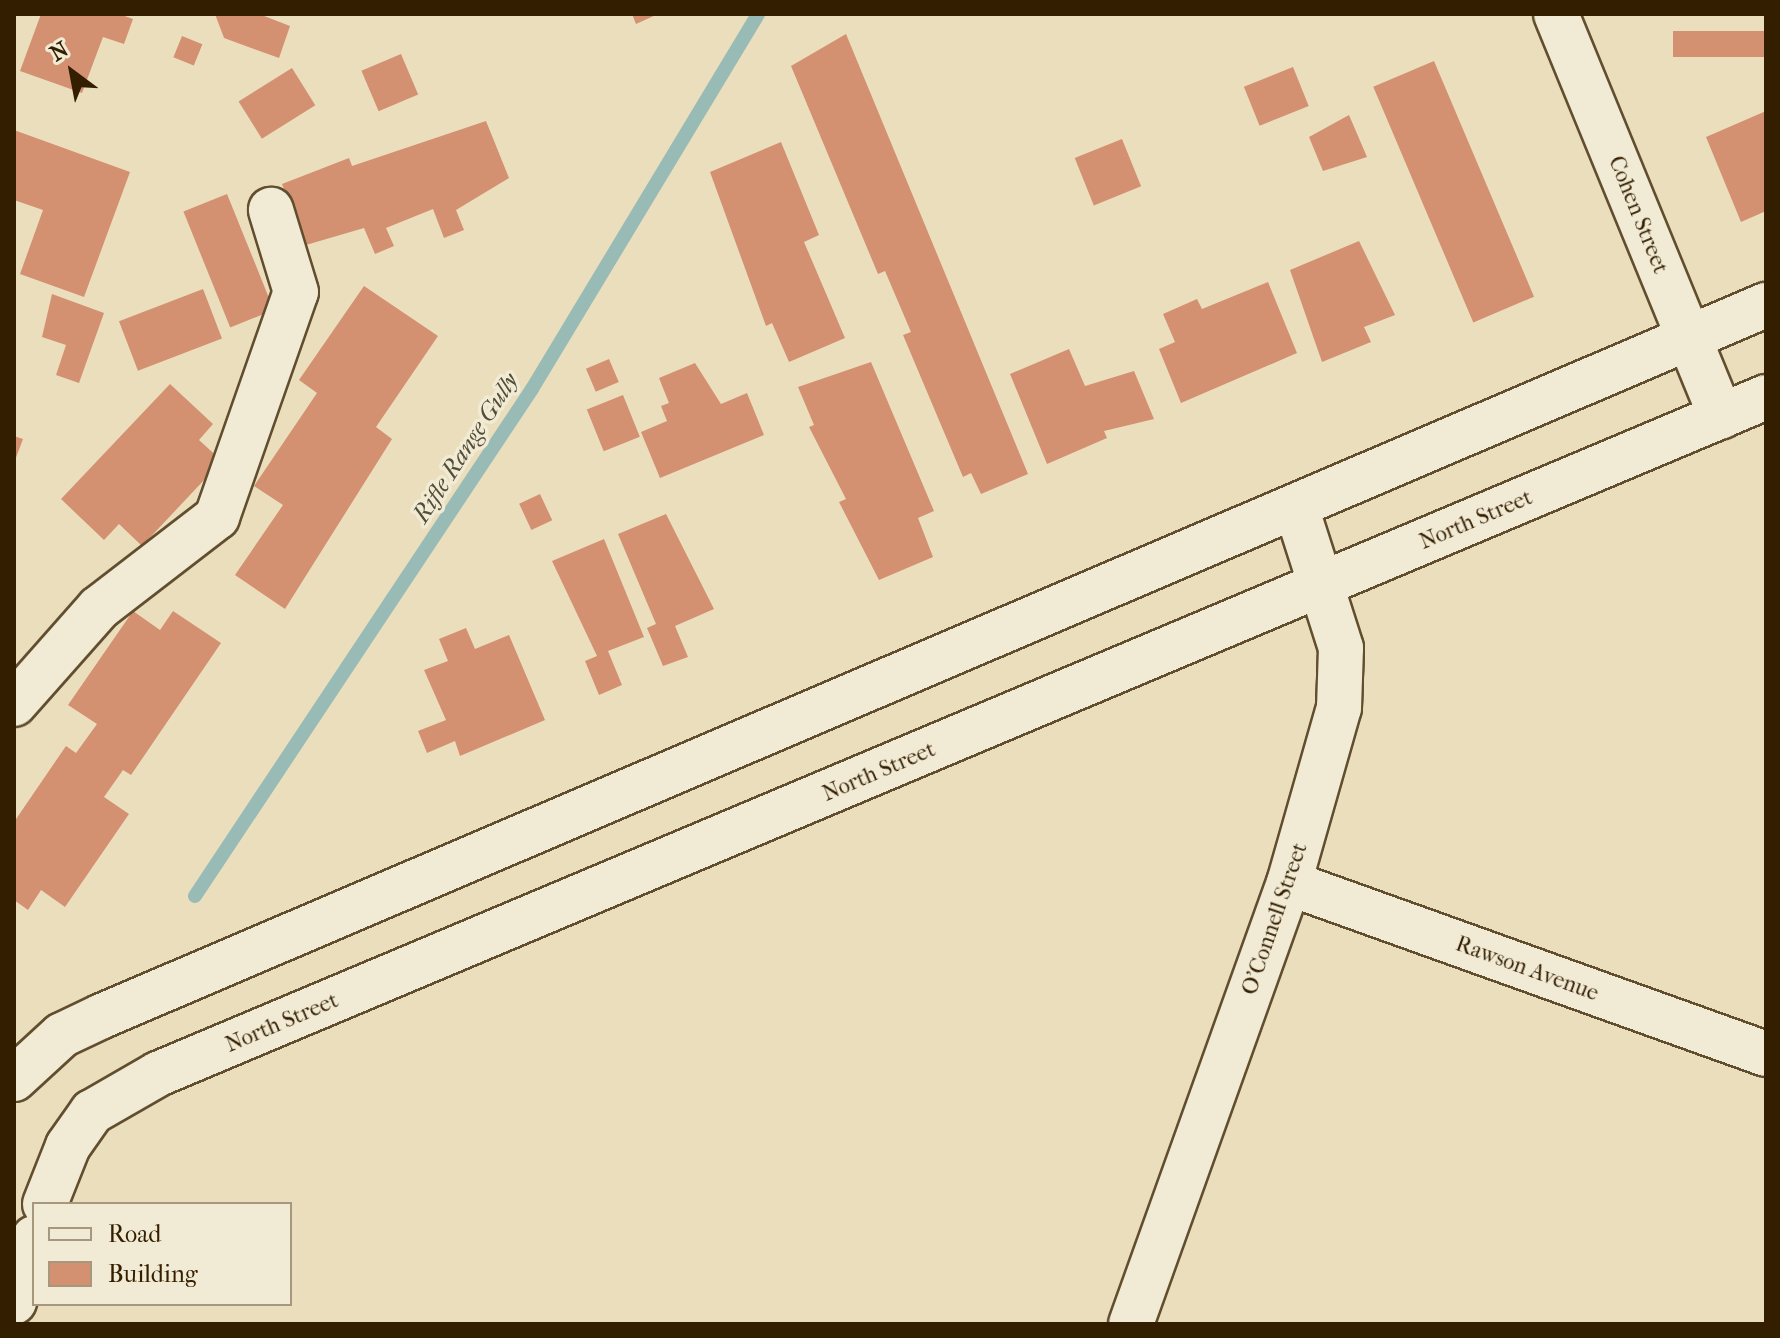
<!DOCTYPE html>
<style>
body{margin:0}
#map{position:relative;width:1780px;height:1338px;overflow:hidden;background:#eadebd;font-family:"IM FELL French Canon",serif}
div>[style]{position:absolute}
.stream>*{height:14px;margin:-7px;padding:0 7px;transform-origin:7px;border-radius:7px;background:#98bbb6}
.building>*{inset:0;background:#d49171;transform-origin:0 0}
.roads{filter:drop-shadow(2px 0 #614e2f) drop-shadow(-2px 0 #614e2f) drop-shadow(0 2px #614e2f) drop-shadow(0 -2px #614e2f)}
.minor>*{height:44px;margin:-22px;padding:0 22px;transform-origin:22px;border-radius:22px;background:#f1ead4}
span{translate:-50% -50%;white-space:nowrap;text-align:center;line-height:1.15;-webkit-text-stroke:7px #f1ead4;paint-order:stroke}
.street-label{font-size:22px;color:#331e00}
.water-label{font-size:24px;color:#514d37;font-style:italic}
.frame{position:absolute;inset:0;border:16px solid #331e00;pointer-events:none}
.legend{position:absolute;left:32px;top:1202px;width:260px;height:104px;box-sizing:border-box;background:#f1ead4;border:2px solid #a5987f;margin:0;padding:10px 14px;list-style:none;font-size:24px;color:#331e00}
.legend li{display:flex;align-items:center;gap:16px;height:40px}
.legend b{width:40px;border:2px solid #a5987f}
.north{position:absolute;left:32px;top:32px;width:80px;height:80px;-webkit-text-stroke:6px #f1ead4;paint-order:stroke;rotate:328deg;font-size:22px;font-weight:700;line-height:32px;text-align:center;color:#331e00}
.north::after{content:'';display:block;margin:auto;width:28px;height:36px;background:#331e00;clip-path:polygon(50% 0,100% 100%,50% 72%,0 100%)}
</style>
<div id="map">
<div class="stream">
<div style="left:195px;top:896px;width:609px;rotate:-56.39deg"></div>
<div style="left:532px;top:389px;width:438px;rotate:-58.9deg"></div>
</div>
<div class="building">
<div style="clip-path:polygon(41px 14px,119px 14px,133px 19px,124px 44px,103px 37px,82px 93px,20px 71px)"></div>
<div style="clip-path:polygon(215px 14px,259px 14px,290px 26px,279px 58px,224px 38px)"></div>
<div style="clip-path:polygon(632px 14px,658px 14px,636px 24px)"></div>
<div style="left:1766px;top:31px;width:26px;height:93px;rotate:90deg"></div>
<div style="clip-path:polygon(846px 34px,1028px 474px,981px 494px,971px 473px,963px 477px,903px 335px,911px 332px,885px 271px,878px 274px,791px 66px)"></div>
<div style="left:182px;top:36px;width:22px;height:23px;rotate:22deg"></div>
<div style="left:401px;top:54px;width:44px;height:43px;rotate:67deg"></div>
<div style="left:1434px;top:61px;width:256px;height:66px;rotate:67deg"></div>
<div style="left:1293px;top:67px;width:42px;height:53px;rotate:68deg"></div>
<div style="left:292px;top:68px;width:44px;height:63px;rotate:58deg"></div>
<div style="clip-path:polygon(1766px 111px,1766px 211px,1741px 222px,1706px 137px)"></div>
<div style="clip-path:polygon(1349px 115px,1367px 157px,1323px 171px,1309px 137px)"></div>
<div style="clip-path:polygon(486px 121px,509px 178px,456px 210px,464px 230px,444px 238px,433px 209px,386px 228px,394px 246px,375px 254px,364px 228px,306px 245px,282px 184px,349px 158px,352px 166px)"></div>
<div style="clip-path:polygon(14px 130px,130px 172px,84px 297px,20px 274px,43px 210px,14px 200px)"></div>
<div style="left:1122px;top:139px;width:51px;height:51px;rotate:68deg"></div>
<div style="clip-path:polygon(781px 142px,819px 235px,804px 242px,845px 338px,789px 362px,772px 323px,766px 326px,710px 172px)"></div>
<div style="left:227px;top:194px;width:125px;height:47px;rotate:68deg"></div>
<div style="clip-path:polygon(1359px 241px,1395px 315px,1364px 327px,1371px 342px,1322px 362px,1290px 270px)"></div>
<div style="clip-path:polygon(1268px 282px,1297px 353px,1181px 403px,1159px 349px,1175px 342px,1163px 314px,1197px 299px,1202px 309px)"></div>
<div style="clip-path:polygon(364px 286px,438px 336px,376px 427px,392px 439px,285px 609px,235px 575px,283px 505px,254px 486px,317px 393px,299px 380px)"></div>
<div style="left:203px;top:289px;width:53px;height:90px;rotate:69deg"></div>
<div style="clip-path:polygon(52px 294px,104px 313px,79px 383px,56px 375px,66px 345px,42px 337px)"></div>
<div style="clip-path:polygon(1069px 349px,1085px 386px,1134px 371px,1154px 419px,1104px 431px,1107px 438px,1047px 464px,1010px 374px)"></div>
<div style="left:609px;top:359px;width:25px;height:25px;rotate:67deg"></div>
<div style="clip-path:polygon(871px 362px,934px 511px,918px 518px,933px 557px,879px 580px,839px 502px,846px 499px,809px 427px,814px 425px,798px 387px)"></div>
<div style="clip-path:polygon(695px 363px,721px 404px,747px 393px,764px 435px,660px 478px,641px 432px,667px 421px,661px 406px,669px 403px,659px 378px)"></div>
<div style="clip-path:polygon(170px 384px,213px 424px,199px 440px,222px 461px,142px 546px,119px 524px,104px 540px,61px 499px)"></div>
<div style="left:623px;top:395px;width:45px;height:39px;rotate:68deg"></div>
<div style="clip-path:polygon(14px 436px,23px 439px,14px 463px)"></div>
<div style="left:540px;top:494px;width:29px;height:23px;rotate:65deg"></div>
<div style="clip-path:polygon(666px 514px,714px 609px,675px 626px,688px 657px,663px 666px,647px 628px,656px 624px,618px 534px)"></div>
<div style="clip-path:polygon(604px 539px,644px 637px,608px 651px,622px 685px,599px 695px,585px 661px,597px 656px,552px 561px)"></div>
<div style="clip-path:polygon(133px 611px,160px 630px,173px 611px,221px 643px,131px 775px,123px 770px,104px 797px,129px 814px,65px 907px,41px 890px,28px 910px,14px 900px,14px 822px,66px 746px,76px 753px,97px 724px,68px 705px)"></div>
<div style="clip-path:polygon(466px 628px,475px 649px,509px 635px,545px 720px,460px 756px,455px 741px,427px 753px,418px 731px,446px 720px,424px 670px,448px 661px,439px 639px)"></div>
</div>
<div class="roads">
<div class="minor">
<div style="left:1556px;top:14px;width:435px;rotate:67.7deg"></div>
<div style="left:14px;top:704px;width:128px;rotate:-48.5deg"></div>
<div style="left:99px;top:608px;width:149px;rotate:-37.6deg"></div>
<div style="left:217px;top:517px;width:238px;rotate:-70.7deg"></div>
<div style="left:296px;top:292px;width:86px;rotate:-107deg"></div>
<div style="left:1289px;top:883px;width:507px;rotate:19.72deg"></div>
<div style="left:14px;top:1079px;width:65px;rotate:-42.5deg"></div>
<div style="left:62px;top:1035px;width:44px;rotate:-25.4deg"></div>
<div style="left:102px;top:1016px;width:1810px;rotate:-23.14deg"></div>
<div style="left:45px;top:1204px;width:62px;rotate:-68.4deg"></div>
<div style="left:68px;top:1146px;width:42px;rotate:-54.8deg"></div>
<div style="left:92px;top:1112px;width:76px;rotate:-29.9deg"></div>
<div style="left:158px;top:1074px;width:1745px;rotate:-22.83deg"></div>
<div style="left:14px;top:1302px;width:67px;rotate:-72.6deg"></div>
<div style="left:1131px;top:1324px;width:468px;rotate:-70.3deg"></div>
<div style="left:1289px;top:883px;width:182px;rotate:-74.1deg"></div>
<div style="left:1339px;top:708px;width:60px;rotate:-88.1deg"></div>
<div style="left:1341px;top:648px;width:148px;rotate:-107.7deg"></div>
</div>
</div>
<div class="street-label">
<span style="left:1638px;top:215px;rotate:68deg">Cohen Street</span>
<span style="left:1476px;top:520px;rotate:-23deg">North Street</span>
<span style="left:879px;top:772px;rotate:-23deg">North Street</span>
<span style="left:1275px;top:919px;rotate:-71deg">O'Connell Street</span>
<span style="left:1527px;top:969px;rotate:20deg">Rawson Avenue</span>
<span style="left:282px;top:1023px;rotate:-23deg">North Street</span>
</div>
<div class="water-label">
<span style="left:466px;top:448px;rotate:-57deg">Rifle Range Gully</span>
</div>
<div class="frame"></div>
<ul class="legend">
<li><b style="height:10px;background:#f1ead4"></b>Road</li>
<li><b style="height:22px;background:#d49171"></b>Building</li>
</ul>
<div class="north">N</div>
</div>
